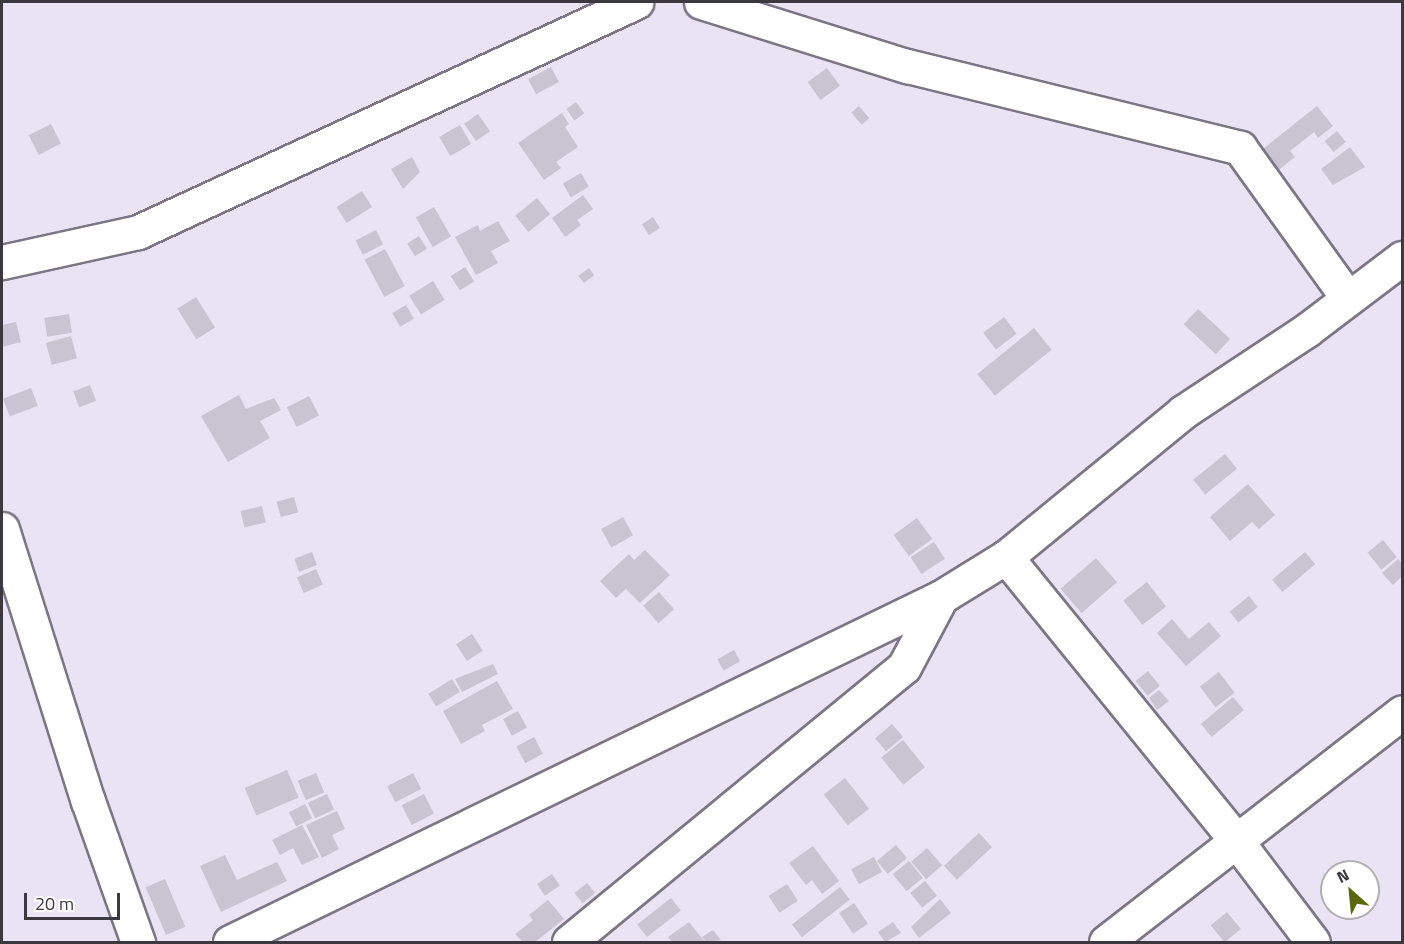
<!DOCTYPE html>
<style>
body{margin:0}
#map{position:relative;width:1404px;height:944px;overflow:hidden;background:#e9e3f3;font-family:"Titillium Web",sans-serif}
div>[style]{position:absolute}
.building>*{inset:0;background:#c9c3d2;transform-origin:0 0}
.roads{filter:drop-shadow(2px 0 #7c7684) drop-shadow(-2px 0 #7c7684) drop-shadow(0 2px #7c7684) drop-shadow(0 -2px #7c7684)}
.minor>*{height:33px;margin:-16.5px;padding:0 16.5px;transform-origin:16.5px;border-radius:16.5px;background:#fff}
span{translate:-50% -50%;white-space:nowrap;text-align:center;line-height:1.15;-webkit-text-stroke:4.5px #fff;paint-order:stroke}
.frame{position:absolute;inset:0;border:3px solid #3b383f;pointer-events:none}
.north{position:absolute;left:1320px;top:860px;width:60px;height:60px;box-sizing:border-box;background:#fff;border:2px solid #b1afb2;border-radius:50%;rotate:333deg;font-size:16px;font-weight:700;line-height:24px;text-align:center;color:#3b383f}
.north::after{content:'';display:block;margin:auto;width:21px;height:27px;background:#5b680e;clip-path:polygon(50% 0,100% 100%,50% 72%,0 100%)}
.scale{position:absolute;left:24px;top:893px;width:96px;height:27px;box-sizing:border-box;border:3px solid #3b383f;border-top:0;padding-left:8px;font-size:18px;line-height:21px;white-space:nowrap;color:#3b383f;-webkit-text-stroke:4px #fff;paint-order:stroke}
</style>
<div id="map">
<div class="building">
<div style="left:551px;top:67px;width:17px;height:26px;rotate:62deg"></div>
<div style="left:827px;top:68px;width:22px;height:24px;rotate:54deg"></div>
<div style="left:576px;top:102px;width:14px;height:12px;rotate:54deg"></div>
<div style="left:859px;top:106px;width:16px;height:10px;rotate:50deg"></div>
<div style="clip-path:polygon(1317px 106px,1333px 126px,1318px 138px,1314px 132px,1290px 151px,1295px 157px,1276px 172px,1259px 152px)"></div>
<div style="clip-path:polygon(562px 113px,569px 124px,565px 127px,578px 147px,556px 162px,561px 168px,544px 180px,518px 143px)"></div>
<div style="left:478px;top:114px;width:21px;height:17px;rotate:55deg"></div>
<div style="left:51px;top:124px;width:22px;height:25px;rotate:63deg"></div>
<div style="left:460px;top:125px;width:22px;height:24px;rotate:60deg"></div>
<div style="left:1337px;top:131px;width:14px;height:16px;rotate:51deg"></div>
<div style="clip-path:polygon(1350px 147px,1365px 167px,1333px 185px,1321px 169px)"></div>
<div style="clip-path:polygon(412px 157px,420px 172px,403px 189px,391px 169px)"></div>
<div style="left:581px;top:173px;width:16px;height:21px;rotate:60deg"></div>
<div style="left:362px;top:191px;width:19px;height:30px;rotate:58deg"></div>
<div style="clip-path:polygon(583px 195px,593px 209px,577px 220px,581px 225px,565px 237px,552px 218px)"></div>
<div style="left:537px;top:198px;width:21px;height:28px;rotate:51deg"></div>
<div style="left:434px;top:207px;width:34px;height:21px;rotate:60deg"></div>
<div style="left:653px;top:217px;width:13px;height:13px;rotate:58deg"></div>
<div style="clip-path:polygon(498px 221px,510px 241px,491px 251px,498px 263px,476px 275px,455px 237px,478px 225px,480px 231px)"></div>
<div style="left:376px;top:230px;width:16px;height:23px;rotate:63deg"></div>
<div style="left:419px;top:236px;width:15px;height:14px;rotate:58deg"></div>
<div style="left:385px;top:249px;width:42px;height:23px;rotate:62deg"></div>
<div style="left:465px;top:267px;width:17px;height:17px;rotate:57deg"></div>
<div style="left:589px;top:268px;width:9px;height:13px;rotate:54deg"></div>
<div style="left:433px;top:281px;width:22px;height:28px;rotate:58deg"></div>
<div style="left:196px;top:297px;width:36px;height:22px;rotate:58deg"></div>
<div style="left:406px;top:305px;width:16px;height:16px;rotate:60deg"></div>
<div style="left:1198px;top:309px;width:44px;height:21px;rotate:43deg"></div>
<div style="left:69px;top:314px;width:19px;height:25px;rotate:81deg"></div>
<div style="left:1004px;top:317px;width:21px;height:26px;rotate:53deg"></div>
<div style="clip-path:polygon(16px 322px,21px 342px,2px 347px,2px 325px)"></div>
<div style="left:1034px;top:328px;width:28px;height:73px;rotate:51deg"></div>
<div style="left:71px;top:336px;width:23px;height:26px;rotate:75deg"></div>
<div style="left:90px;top:385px;width:17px;height:18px;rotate:69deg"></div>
<div style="left:31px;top:388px;width:19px;height:30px;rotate:69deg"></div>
<div style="clip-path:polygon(239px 395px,246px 409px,274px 398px,281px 410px,260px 421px,270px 438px,228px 462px,201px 416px)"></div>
<div style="left:309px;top:396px;width:22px;height:25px;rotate:63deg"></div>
<div style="left:1225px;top:454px;width:19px;height:41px;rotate:51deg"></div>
<div style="clip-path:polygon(1248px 484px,1275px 515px,1259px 529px,1252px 522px,1230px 541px,1210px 517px)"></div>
<div style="left:294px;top:497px;width:16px;height:18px;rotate:75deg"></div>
<div style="left:262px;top:506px;width:17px;height:22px;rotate:77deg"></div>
<div style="left:623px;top:517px;width:21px;height:25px;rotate:61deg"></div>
<div style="left:917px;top:518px;width:26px;height:29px;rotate:54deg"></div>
<div style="left:1383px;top:540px;width:22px;height:20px;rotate:51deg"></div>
<div style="left:934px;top:542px;width:20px;height:28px;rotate:57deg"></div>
<div style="clip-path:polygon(645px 550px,670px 575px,640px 603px,626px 589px,616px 598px,600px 581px,629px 554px,634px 560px)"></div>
<div style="left:312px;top:552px;width:14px;height:19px;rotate:69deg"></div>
<div style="left:1305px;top:552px;width:16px;height:43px;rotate:50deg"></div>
<div style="left:1096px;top:558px;width:32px;height:47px;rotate:49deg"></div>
<div style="clip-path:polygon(1398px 559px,1402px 564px,1402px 576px,1393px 585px,1382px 573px)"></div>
<div style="left:316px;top:569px;width:17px;height:21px;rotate:66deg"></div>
<div style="left:1147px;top:582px;width:31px;height:30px;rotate:52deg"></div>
<div style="left:659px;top:592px;width:23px;height:21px;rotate:49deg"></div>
<div style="left:1249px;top:596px;width:14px;height:25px;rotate:51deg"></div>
<div style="clip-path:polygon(1172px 619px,1189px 639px,1209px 622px,1221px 636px,1186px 666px,1157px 633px)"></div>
<div style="left:472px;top:634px;width:20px;height:19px;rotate:57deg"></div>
<div style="left:734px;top:650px;width:13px;height:19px;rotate:61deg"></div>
<div style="clip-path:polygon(493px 664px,498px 674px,462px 692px,455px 679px)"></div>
<div style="left:1148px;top:671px;width:19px;height:16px;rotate:51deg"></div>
<div style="left:1219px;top:672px;width:26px;height:24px;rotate:53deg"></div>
<div style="left:452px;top:679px;width:15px;height:28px;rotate:58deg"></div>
<div style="clip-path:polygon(497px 681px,513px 709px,482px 725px,485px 731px,461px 744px,443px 711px)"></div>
<div style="clip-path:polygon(1159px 690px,1169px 701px,1157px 710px,1149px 698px)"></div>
<div style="left:1233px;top:697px;width:17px;height:42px;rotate:50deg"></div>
<div style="left:518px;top:711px;width:19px;height:17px;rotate:62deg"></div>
<div style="left:892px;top:724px;width:17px;height:22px;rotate:50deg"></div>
<div style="left:534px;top:737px;width:19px;height:20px;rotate:62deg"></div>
<div style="left:903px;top:740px;width:35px;height:28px;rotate:51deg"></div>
<div style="left:287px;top:770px;width:30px;height:46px;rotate:67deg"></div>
<div style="left:316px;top:773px;width:21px;height:20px;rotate:67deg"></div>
<div style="left:413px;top:773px;width:18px;height:29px;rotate:63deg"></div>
<div style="left:845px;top:778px;width:39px;height:27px;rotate:52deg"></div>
<div style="left:327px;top:794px;width:17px;height:21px;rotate:65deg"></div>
<div style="left:424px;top:794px;width:22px;height:25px;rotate:63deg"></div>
<div style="left:305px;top:804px;width:16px;height:18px;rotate:63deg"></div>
<div style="clip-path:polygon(337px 811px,345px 829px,332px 835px,339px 849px,322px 858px,306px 825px)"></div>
<div style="clip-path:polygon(302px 825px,319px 857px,302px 865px,293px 848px,280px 855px,272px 840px)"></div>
<div style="left:979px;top:833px;width:19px;height:48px;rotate:47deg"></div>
<div style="left:896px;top:845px;width:17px;height:25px;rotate:50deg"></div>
<div style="clip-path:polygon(813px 846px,839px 881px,822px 894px,812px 880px,806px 885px,789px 863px)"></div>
<div style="left:927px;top:848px;width:23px;height:21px;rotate:49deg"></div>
<div style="clip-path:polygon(225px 855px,237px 880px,277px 862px,287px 881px,221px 912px,200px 866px)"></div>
<div style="left:874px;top:857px;width:17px;height:26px;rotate:62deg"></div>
<div style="left:909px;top:861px;width:22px;height:21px;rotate:51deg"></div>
<div style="left:552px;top:874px;width:14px;height:18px;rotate:56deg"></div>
<div style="left:165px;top:879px;width:52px;height:21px;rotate:67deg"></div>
<div style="left:925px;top:881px;width:19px;height:19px;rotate:51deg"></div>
<div style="left:587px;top:883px;width:13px;height:16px;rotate:51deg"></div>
<div style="left:787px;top:884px;width:20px;height:22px;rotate:57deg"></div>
<div style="left:840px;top:887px;width:16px;height:61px;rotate:52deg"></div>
<div style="left:671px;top:898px;width:16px;height:43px;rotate:52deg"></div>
<div style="clip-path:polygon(940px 899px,951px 913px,919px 938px,911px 927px)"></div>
<div style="clip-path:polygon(548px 900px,564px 919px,535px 942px,523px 942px,515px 934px,533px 920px,529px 915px)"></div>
<div style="left:854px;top:903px;width:25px;height:18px;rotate:56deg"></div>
<div style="left:1227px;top:912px;width:22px;height:21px;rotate:51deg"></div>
<div style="clip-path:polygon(689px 922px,705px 942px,672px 942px,668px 937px)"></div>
<div style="clip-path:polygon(893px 922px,901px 933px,885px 942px,878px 932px)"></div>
<div style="clip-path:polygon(713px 930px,721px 940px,706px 942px,702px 937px)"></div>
</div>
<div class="roads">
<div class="minor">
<div style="left:701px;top:2px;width:216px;rotate:17.3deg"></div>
<div style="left:907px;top:66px;width:343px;rotate:13.8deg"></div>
<div style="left:1240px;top:148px;width:183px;rotate:54.3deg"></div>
<div style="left:2px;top:262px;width:139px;rotate:-12.4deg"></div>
<div style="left:138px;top:232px;width:549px;rotate:-24.79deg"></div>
<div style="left:2px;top:529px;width:285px;rotate:72.5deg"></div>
<div style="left:88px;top:801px;width:150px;rotate:70.5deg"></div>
<div style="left:1006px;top:557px;width:363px;rotate:50.9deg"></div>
<div style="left:1235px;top:839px;width:129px;rotate:52.9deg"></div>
<div style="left:230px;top:942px;width:790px;rotate:-25.88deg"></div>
<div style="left:941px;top:597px;width:76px;rotate:-31.6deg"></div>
<div style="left:1006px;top:557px;width:229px;rotate:-39.3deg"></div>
<div style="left:1183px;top:412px;width:149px;rotate:-33.5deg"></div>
<div style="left:1307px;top:330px;width:119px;rotate:-37.2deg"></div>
<div style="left:569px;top:942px;width:433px;rotate:-39.4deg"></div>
<div style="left:904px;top:667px;width:79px;rotate:-62.1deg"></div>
<div style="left:1106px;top:942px;width:375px;rotate:-37.8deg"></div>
</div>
</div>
<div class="frame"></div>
<div class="north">N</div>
<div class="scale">20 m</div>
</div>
